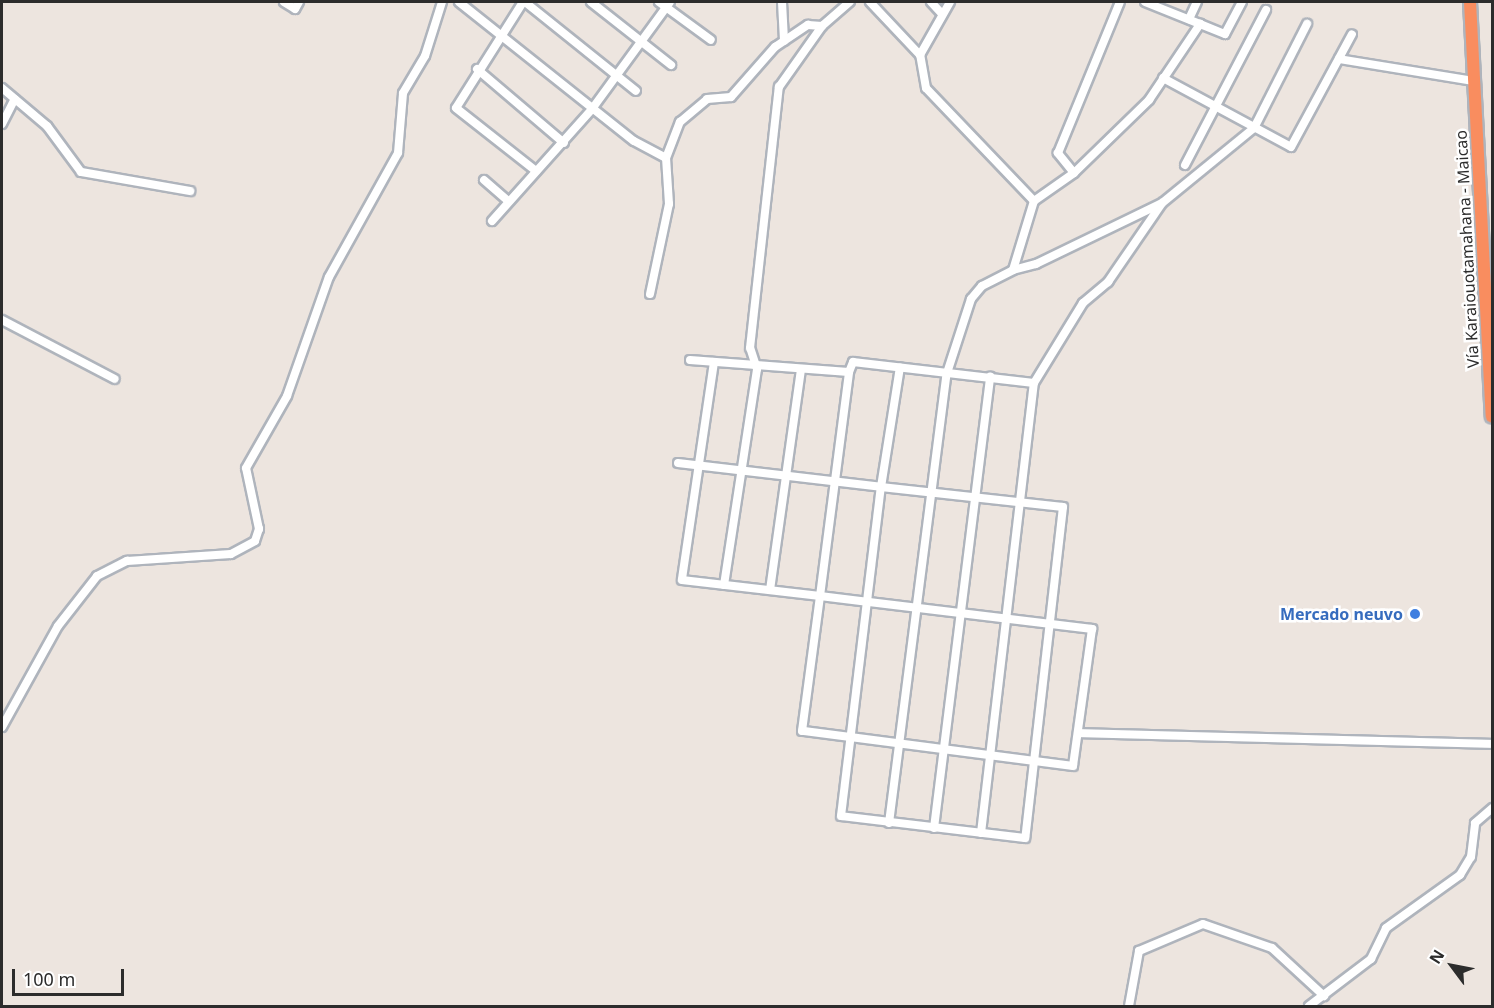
<!DOCTYPE html>
<meta charset="utf-8">
<style>
body{margin:0}
#map{position:relative;width:1494px;height:1008px;overflow:hidden;background:#ede5df;font-family:"Noto Sans",sans-serif}
div>[style]{position:absolute}
.roads{filter:drop-shadow(2px 0 #afb4bc) drop-shadow(-2px 0 #afb4bc) drop-shadow(0 2px #afb4bc) drop-shadow(0 -2px #afb4bc)}
.minor>*{height:8px;margin:-4px;padding:0 4px;transform-origin:4px;border-radius:4px;background:#fff}
.highway>*{height:12px;margin:-6px;padding:0 6px;transform-origin:6px;border-radius:6px;background:#f98d5f}
.dots>*{width:16px;height:16px;translate:-50% -50%;box-sizing:border-box;border:3px solid #fff;border-radius:50%}
span{translate:-50% -50%;white-space:nowrap;text-align:center;line-height:1.15;-webkit-text-stroke:5px #fff;paint-order:stroke}
.street-label{font-size:16px;color:#2c2c2c}
.shop-label{font-size:16px;color:#366cbe;font-weight:700}
.right{translate:-100% -50%;text-align:right}
.frame{position:absolute;inset:0;border:3px solid #2c2c2c;pointer-events:none}
.north{position:absolute;left:1422px;top:936px;width:60px;height:60px;-webkit-text-stroke:4px #fff;paint-order:stroke;rotate:302deg;font-size:16px;font-weight:700;line-height:24px;text-align:center;color:#2c2c2c}
.north::after{content:'';display:block;margin:auto;width:21px;height:27px;background:#2c2c2c;clip-path:polygon(50% 0,100% 100%,50% 72%,0 100%)}
.scale{position:absolute;left:12px;top:969px;width:112px;height:27px;box-sizing:border-box;border:3px solid #2c2c2c;border-top:0;padding-left:8px;font-size:18px;line-height:21px;white-space:nowrap;color:#2c2c2c;-webkit-text-stroke:4px #fff;paint-order:stroke}
</style>
<div id="map">
<div class="roads">
<div class="minor">
<div style="left:284px;top:2px;width:13px;rotate:32deg"></div>
<div style="left:295px;top:9px;width:8px;rotate:-60deg"></div>
<div style="left:459px;top:2px;width:223px;rotate:38.5deg"></div>
<div style="left:634px;top:141px;width:36px;rotate:28deg"></div>
<div style="left:523px;top:2px;width:125px;rotate:122.3deg"></div>
<div style="left:456px;top:108px;width:102px;rotate:38.2deg"></div>
<div style="left:525px;top:2px;width:142px;rotate:38.7deg"></div>
<div style="left:591px;top:2px;width:102px;rotate:38.2deg"></div>
<div style="left:659px;top:2px;width:64px;rotate:36.2deg"></div>
<div style="left:782px;top:2px;width:39px;rotate:87deg"></div>
<div style="left:870px;top:2px;width:73px;rotate:46.7deg"></div>
<div style="left:931px;top:2px;width:16px;rotate:47deg"></div>
<div style="left:1189px;top:19px;width:19px;rotate:-65deg"></div>
<div style="left:1200px;top:24px;width:27px;rotate:22deg"></div>
<div style="left:1225px;top:34px;width:36px;rotate:-62deg"></div>
<div style="left:1339px;top:59px;width:137px;rotate:9.3deg"></div>
<div style="left:477px;top:69px;width:114px;rotate:40.4deg"></div>
<div style="left:1163px;top:78px;width:145px;rotate:28.3deg"></div>
<div style="left:1291px;top:147px;width:128px;rotate:-61.6deg"></div>
<div style="left:2px;top:88px;width:59px;rotate:40.2deg"></div>
<div style="left:47px;top:126px;width:57px;rotate:53.5deg"></div>
<div style="left:81px;top:172px;width:111px;rotate:9.9deg"></div>
<div style="left:2px;top:124px;width:28px;rotate:-63deg"></div>
<div style="left:1185px;top:165px;width:175px;rotate:-62.4deg"></div>
<div style="left:1074px;top:173px;width:26px;rotate:-129deg"></div>
<div style="left:1058px;top:153px;width:163px;rotate:-67.7deg"></div>
<div style="left:484px;top:180px;width:32px;rotate:41deg"></div>
<div style="left:1034px;top:201px;width:49px;rotate:-35deg"></div>
<div style="left:1074px;top:173px;width:105px;rotate:-44.2deg"></div>
<div style="left:1149px;top:100px;width:92px;rotate:-56.1deg"></div>
<div style="left:1200px;top:24px;width:59px;rotate:-158.2deg"></div>
<div style="left:492px;top:221px;width:150px;rotate:-48.2deg"></div>
<div style="left:592px;top:109px;width:132px;rotate:-53.9deg"></div>
<div style="left:1013px;top:270px;width:24px;rotate:-15deg"></div>
<div style="left:1036px;top:264px;width:138px;rotate:-25.8deg"></div>
<div style="left:650px;top:294px;width:92px;rotate:-78.1deg"></div>
<div style="left:669px;top:204px;width:46px;rotate:-93.7deg"></div>
<div style="left:666px;top:158px;width:39px;rotate:-69deg"></div>
<div style="left:680px;top:122px;width:35px;rotate:-40deg"></div>
<div style="left:707px;top:99px;width:24px;rotate:-5deg"></div>
<div style="left:731px;top:97px;width:67px;rotate:-48.7deg"></div>
<div style="left:775px;top:47px;width:40px;rotate:-34deg"></div>
<div style="left:808px;top:25px;width:14px;rotate:4deg"></div>
<div style="left:2px;top:320px;width:127px;rotate:27.6deg"></div>
<div style="left:690px;top:360px;width:159px;rotate:4.3deg"></div>
<div style="left:849px;top:372px;width:11px;rotate:-68deg"></div>
<div style="left:853px;top:362px;width:182px;rotate:6.6deg"></div>
<div style="left:714px;top:362px;width:220px;rotate:98.4deg"></div>
<div style="left:682px;top:580px;width:139px;rotate:6.6deg"></div>
<div style="left:820px;top:596px;width:49px;rotate:7deg"></div>
<div style="left:869px;top:602px;width:225px;rotate:6.9deg"></div>
<div style="left:1092px;top:629px;width:138px;rotate:97.9deg"></div>
<div style="left:1073px;top:766px;width:273px;rotate:-172.6deg"></div>
<div style="left:802px;top:731px;width:136px;rotate:-82.4deg"></div>
<div style="left:820px;top:596px;width:226px;rotate:-82.6deg"></div>
<div style="left:678px;top:463px;width:204px;rotate:6.7deg"></div>
<div style="left:881px;top:487px;width:183px;rotate:6.3deg"></div>
<div style="left:1063px;top:507px;width:333px;rotate:96.5deg"></div>
<div style="left:1025px;top:838px;width:185px;rotate:-173.2deg"></div>
<div style="left:841px;top:816px;width:331px;rotate:-83.1deg"></div>
<div style="left:881px;top:487px;width:121px;rotate:-81deg"></div>
<div style="left:724px;top:585px;width:219px;rotate:-81.3deg"></div>
<div style="left:757px;top:369px;width:22px;rotate:-108deg"></div>
<div style="left:750px;top:348px;width:263px;rotate:-83.7deg"></div>
<div style="left:779px;top:87px;width:75px;rotate:-54.8deg"></div>
<div style="left:822px;top:26px;width:37px;rotate:-41deg"></div>
<div style="left:770px;top:590px;width:222px;rotate:-82deg"></div>
<div style="left:2px;top:727px;width:115px;rotate:-61deg"></div>
<div style="left:58px;top:626px;width:63px;rotate:-52deg"></div>
<div style="left:97px;top:576px;width:34px;rotate:-27deg"></div>
<div style="left:127px;top:561px;width:104px;rotate:-3.9deg"></div>
<div style="left:231px;top:554px;width:27px;rotate:-28deg"></div>
<div style="left:255px;top:541px;width:13px;rotate:-72deg"></div>
<div style="left:259px;top:529px;width:62px;rotate:-102deg"></div>
<div style="left:246px;top:468px;width:83px;rotate:-60.3deg"></div>
<div style="left:287px;top:396px;width:126px;rotate:-70.6deg"></div>
<div style="left:329px;top:277px;width:142px;rotate:-60.9deg"></div>
<div style="left:398px;top:153px;width:60px;rotate:-85.2deg"></div>
<div style="left:403px;top:93px;width:43px;rotate:-59.3deg"></div>
<div style="left:425px;top:56px;width:57px;rotate:-72.5deg"></div>
<div style="left:1079px;top:733px;width:413px;rotate:1.5deg"></div>
<div style="left:889px;top:823px;width:454px;rotate:-82.7deg"></div>
<div style="left:947px;top:373px;width:78px;rotate:-72deg"></div>
<div style="left:971px;top:299px;width:17px;rotate:-50deg"></div>
<div style="left:982px;top:286px;width:35px;rotate:-27deg"></div>
<div style="left:1013px;top:270px;width:72px;rotate:-73.1deg"></div>
<div style="left:1034px;top:201px;width:156px;rotate:-133.7deg"></div>
<div style="left:926px;top:88px;width:34px;rotate:-100deg"></div>
<div style="left:920px;top:55px;width:61px;rotate:-60.5deg"></div>
<div style="left:934px;top:828px;width:455px;rotate:-82.9deg"></div>
<div style="left:981px;top:833px;width:453px;rotate:-83.3deg"></div>
<div style="left:1034px;top:383px;width:94px;rotate:-58.5deg"></div>
<div style="left:1083px;top:303px;width:33px;rotate:-40deg"></div>
<div style="left:1108px;top:282px;width:96px;rotate:-55.6deg"></div>
<div style="left:1162px;top:203px;width:119px;rotate:-39.2deg"></div>
<div style="left:1254px;top:128px;width:117px;rotate:-63deg"></div>
<div style="left:1129px;top:1006px;width:56px;rotate:-79.7deg"></div>
<div style="left:1139px;top:951px;width:69px;rotate:-22.9deg"></div>
<div style="left:1203px;top:924px;width:73px;rotate:19.2deg"></div>
<div style="left:1272px;top:948px;width:71px;rotate:42.7deg"></div>
<div style="left:1309px;top:1006px;width:78px;rotate:-37.2deg"></div>
<div style="left:1371px;top:959px;width:34px;rotate:-64deg"></div>
<div style="left:1386px;top:928px;width:91px;rotate:-35.6deg"></div>
<div style="left:1460px;top:875px;width:21px;rotate:-59deg"></div>
<div style="left:1471px;top:857px;width:34px;rotate:-83deg"></div>
<div style="left:1475px;top:823px;width:23px;rotate:-41deg"></div>
</div>
<div class="highway">
<div style="left:1470px;top:2px;width:415px;rotate:87deg"></div>
</div>
</div>
<div class="dots">
<div style="left:1415px;top:614px;background:#3f7fe0"></div>
</div>
<div class="street-label">
<span style="left:1467px;top:249px;rotate:-93deg">Vía Karaiouotamahana - Maicao</span>
</div>
<div class="shop-label">
<span class="right" style="left:1403px;top:614px">Mercado neuvo</span>
</div>
<div class="frame"></div>
<div class="north">N</div>
<div class="scale">100 m</div>
</div>
